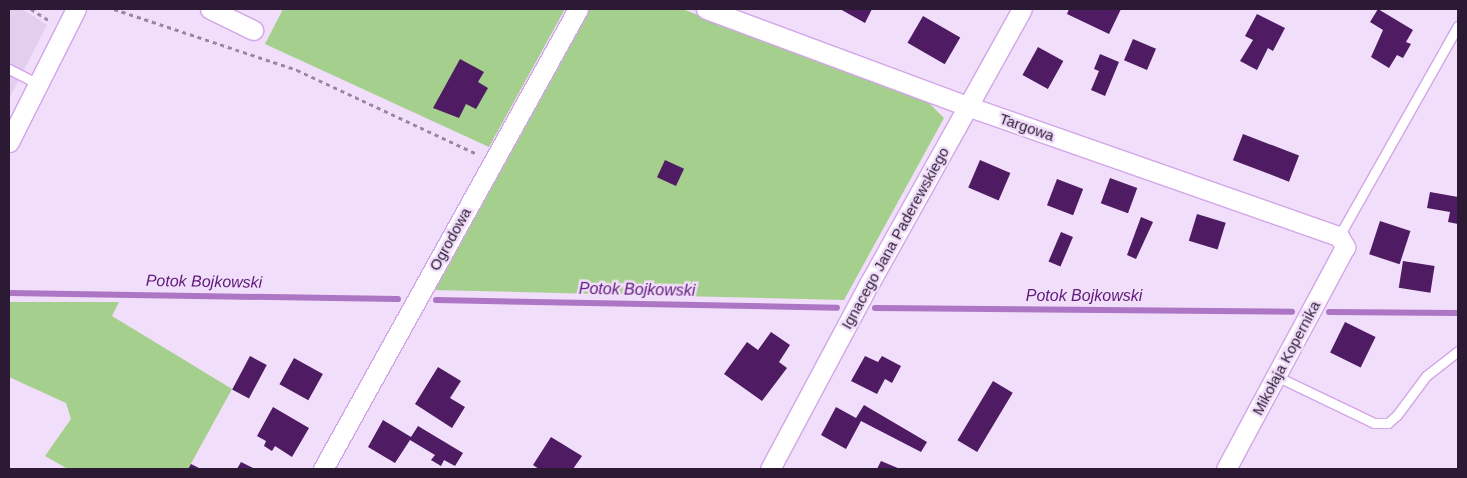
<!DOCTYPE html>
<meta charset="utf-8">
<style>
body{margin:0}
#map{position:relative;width:1467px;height:478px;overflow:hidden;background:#f1defa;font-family:Arial,sans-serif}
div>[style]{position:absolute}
.built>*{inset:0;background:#e3ceed}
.green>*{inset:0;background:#a4cf8c}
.stream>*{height:6px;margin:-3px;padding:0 3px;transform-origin:3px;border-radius:3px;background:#ac76c4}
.building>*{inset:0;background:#4f1b63;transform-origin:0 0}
.path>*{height:3px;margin-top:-1.5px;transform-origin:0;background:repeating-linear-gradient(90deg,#9987a2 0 4px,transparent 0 8px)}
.roads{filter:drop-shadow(1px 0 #d3a5e9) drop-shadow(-1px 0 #d3a5e9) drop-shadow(0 1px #d3a5e9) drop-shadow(0 -1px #d3a5e9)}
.service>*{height:9px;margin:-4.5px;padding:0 4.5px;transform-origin:4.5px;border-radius:4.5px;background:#fff}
.minor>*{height:19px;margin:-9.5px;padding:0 9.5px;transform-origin:9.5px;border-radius:9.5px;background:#fff}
span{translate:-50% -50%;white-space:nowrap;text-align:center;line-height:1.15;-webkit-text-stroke:5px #f1defa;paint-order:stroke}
.street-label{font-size:15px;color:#2c1a34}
.water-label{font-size:16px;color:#5e1978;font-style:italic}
.frame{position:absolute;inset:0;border:10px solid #2c1a34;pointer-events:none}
</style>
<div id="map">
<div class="built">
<div style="clip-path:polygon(9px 9px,22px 9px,47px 25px,9px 99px)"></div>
</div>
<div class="green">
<div style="clip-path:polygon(283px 9px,565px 9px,489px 147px,265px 44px)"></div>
<div style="clip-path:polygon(589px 9px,682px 9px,926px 100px,944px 118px,844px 300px,433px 290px)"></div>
<div style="clip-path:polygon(9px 302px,119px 302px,112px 316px,232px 389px,188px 469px,68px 469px,45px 456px,71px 419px,66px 403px,9px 377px)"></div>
</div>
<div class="stream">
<div style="left:9px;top:293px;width:389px;rotate:0.9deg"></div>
<div style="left:436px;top:300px;width:401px;rotate:1.1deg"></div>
<div style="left:875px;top:308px;width:417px;rotate:0.5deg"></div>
<div style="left:1329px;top:312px;width:129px;rotate:0.4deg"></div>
</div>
<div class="building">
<div style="clip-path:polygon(840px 9px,872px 9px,865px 23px)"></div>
<div style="clip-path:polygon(1069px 9px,1121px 9px,1109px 34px,1067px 14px)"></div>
<div style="clip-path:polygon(1378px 9px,1413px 30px,1406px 42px,1411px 44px,1403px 58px,1397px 55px,1389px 68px,1371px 57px,1383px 30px,1370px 22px)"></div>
<div style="clip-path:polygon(1257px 14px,1285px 28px,1273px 51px,1268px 48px,1257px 70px,1240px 61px,1253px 40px,1245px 36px)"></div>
<div style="left:923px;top:16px;width:43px;height:31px;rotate:30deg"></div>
<div style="left:1133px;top:39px;width:25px;height:23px;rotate:23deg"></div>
<div style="left:1038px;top:47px;width:29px;height:32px;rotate:29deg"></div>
<div style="clip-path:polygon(1100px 54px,1119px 62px,1105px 96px,1091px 90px,1099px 71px,1094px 69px)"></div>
<div style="clip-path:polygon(460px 59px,484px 72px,478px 82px,488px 88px,476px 109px,466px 104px,459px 118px,433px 108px)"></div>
<div style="left:1243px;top:134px;width:60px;height:28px;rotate:21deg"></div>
<div style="left:665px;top:160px;width:21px;height:19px;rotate:25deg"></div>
<div style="left:980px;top:160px;width:33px;height:30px;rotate:23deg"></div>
<div style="left:1110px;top:178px;width:29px;height:27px;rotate:20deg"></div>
<div style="left:1057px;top:179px;width:28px;height:28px;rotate:21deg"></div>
<div style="clip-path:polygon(1430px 192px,1458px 197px,1458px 224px,1448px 222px,1450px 212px,1427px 208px)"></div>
<div style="left:1197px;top:214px;width:30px;height:28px;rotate:17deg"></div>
<div style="clip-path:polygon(1141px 217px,1153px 222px,1136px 259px,1127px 255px)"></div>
<div style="left:1380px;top:221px;width:32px;height:35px;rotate:18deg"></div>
<div style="left:1061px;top:232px;width:13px;height:32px;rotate:23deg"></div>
<div style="left:1403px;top:261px;width:32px;height:27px;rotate:9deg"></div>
<div style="left:1345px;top:322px;width:34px;height:34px;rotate:26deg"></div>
<div style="clip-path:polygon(771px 332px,790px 345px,779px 362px,787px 368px,762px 401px,724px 374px,747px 342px,758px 350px)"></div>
<div style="left:250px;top:356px;width:19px;height:38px;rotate:28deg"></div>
<div style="clip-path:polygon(865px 356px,878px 362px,882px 356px,901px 366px,892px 383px,885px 379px,877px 394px,851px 381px)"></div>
<div style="left:294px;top:358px;width:33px;height:30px;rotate:29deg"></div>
<div style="clip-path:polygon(438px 367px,461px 381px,450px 398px,465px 407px,452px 428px,415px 404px)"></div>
<div style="left:993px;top:381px;width:23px;height:69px;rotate:31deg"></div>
<div style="clip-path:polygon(864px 405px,927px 442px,921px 452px,861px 421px,846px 449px,821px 435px,836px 407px,856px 418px)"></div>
<div style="clip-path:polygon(273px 407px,309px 428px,292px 457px,275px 446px,272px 451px,264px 446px,266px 441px,257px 436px)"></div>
<div style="clip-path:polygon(383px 420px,411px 437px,418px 426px,463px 453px,455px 466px,444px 460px,441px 466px,431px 460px,435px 455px,410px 440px,395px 463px,368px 447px)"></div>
<div style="clip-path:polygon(551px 437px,582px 456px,573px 469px,539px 469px,533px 465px)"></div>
<div style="clip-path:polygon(881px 461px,900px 469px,877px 469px)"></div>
<div style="clip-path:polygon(241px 462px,255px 469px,237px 469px)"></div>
<div style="clip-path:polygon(191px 464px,201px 469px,188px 469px)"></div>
</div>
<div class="path">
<div style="left:31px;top:9px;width:22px;rotate:32deg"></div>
<div style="left:114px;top:9px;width:193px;rotate:18.4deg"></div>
<div style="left:297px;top:70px;width:199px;rotate:25deg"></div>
</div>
<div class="roads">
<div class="service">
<div style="left:9px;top:69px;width:34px;rotate:27deg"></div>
<div style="left:1339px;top:236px;width:241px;rotate:-60.5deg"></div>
<div style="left:1276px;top:376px;width:109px;rotate:25.6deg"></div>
<div style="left:1374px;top:423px;width:14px"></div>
<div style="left:1388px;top:423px;width:12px;rotate:-42deg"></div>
<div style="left:1397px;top:415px;width:49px;rotate:-53.4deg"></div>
<div style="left:1426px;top:376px;width:41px;rotate:-38deg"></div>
</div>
<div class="minor">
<div style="left:210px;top:9px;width:48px;rotate:26deg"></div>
<div style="left:706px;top:9px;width:278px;rotate:20.4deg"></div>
<div style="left:967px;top:106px;width:394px;rotate:19.3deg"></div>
<div style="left:1339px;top:236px;width:13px;rotate:61deg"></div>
<div style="left:1345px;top:247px;width:252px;rotate:118.2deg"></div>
<div style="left:9px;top:142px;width:149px;rotate:-63.3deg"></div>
<div style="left:323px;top:469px;width:526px;rotate:-61deg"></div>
<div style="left:770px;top:469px;width:212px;rotate:-61.9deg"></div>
<div style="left:870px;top:282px;width:312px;rotate:-60.9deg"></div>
</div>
</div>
<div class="street-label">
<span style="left:1027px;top:127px;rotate:19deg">Targowa</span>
<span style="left:895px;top:238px;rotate:-61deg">Ignacego Jana Paderewskiego</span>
<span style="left:450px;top:239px;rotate:-61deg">Ogrodowa</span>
<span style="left:1286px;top:358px;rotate:-62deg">Mikołaja Kopernika</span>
</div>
<div class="water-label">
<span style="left:204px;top:282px;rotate:1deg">Potok Bojkowski</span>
<span style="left:637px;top:290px;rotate:1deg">Potok Bojkowski</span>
<span style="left:1084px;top:296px">Potok Bojkowski</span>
</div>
<div class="frame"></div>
</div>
